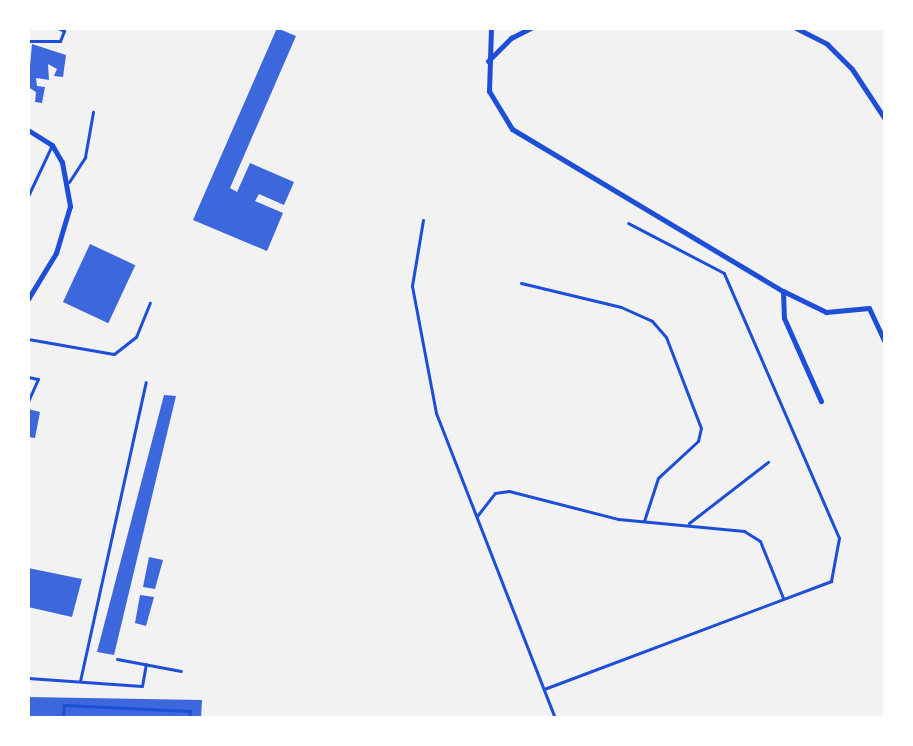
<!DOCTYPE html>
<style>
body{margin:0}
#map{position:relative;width:913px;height:746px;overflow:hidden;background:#f2f2f2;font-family:"Roboto Serif",serif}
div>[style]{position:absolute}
.building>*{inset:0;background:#3d67dc;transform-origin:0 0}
.service>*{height:3px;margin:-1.5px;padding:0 1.5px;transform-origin:1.5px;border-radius:1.5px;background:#1d4ed8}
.minor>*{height:5px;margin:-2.5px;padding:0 2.5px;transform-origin:2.5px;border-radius:2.5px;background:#1d4ed8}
span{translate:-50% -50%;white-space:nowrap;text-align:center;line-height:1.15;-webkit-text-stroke:8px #fff;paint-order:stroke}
.frame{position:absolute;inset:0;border:30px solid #fff;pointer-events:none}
</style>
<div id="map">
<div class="building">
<div style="clip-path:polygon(277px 28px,296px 36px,230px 188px,237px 192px,250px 163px,294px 182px,284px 205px,259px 194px,255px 201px,283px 213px,267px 251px,193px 220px)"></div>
<div style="clip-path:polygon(32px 44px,66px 55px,63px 77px,54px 76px,57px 69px,48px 64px,49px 80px,36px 78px,37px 86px,45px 87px,42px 103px,35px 102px,36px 92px,28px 87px)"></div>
<div style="left:90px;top:244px;width:50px;height:64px;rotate:25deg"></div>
<div style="clip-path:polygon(164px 395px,176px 396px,114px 655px,97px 652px)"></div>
<div style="clip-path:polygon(28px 409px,40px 412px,35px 438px,28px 437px)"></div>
<div style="clip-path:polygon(149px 557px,163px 560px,155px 589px,143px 587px)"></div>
<div style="clip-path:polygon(28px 568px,82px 579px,72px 617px,28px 607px)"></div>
<div style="clip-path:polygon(140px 595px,154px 597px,146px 626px,135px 623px)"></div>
<div style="clip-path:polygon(28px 697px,202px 700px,201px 718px,28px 718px)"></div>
</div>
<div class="service">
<div style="left:28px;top:41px;width:32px"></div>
<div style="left:60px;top:41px;width:11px;rotate:-68deg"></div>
<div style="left:64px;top:31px;width:7px;rotate:-153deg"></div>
<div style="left:69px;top:182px;width:30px;rotate:-57deg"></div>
<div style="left:85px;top:157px;width:46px;rotate:-79.9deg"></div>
<div style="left:28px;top:196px;width:56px;rotate:-64.8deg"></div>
<div style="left:423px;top:220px;width:67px;rotate:99.5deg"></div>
<div style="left:412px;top:286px;width:129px;rotate:79.3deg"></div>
<div style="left:436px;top:413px;width:327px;rotate:68.7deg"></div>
<div style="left:521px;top:283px;width:103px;rotate:13.5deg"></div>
<div style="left:621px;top:307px;width:34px;rotate:24deg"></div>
<div style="left:652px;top:321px;width:21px;rotate:49deg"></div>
<div style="left:666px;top:337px;width:97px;rotate:69deg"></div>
<div style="left:701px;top:428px;width:13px;rotate:103deg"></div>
<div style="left:698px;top:441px;width:54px;rotate:137.2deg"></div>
<div style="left:658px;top:478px;width:45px;rotate:108deg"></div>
<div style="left:28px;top:339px;width:87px;rotate:9.9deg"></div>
<div style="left:114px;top:354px;width:28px;rotate:-38deg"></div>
<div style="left:136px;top:337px;width:37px;rotate:-68deg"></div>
<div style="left:28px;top:377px;width:10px;rotate:11deg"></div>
<div style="left:38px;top:379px;width:24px;rotate:114deg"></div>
<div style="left:477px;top:516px;width:29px;rotate:-52deg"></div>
<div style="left:495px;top:493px;width:14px;rotate:-8deg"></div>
<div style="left:509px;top:491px;width:113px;rotate:14.4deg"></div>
<div style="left:618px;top:519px;width:127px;rotate:5.4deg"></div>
<div style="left:744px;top:531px;width:19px;rotate:32deg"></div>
<div style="left:760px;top:541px;width:61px;rotate:68deg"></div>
<div style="left:689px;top:523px;width:100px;rotate:-37.7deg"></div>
<div style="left:117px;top:659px;width:65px;rotate:10.6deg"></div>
<div style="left:28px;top:678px;width:114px;rotate:4deg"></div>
<div style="left:142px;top:686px;width:22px;rotate:-80deg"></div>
<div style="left:80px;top:681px;width:306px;rotate:-77.6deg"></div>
<div style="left:544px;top:689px;width:307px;rotate:-20.6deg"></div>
<div style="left:831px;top:581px;width:44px;rotate:-79.5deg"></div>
<div style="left:839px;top:538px;width:289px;rotate:-113.5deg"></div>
<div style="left:724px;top:273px;width:108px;rotate:-152.5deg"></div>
<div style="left:63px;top:718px;width:13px;rotate:-86deg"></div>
<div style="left:64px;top:705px;width:126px;rotate:2.7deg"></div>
<div style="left:190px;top:711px;width:7px;rotate:98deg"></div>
</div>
<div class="minor">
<div style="left:491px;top:28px;width:63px;rotate:91.8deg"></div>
<div style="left:489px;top:91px;width:44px;rotate:58.8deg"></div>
<div style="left:512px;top:129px;width:316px;rotate:30.9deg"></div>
<div style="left:783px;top:291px;width:48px;rotate:26deg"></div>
<div style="left:826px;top:312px;width:43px;rotate:-5.3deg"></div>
<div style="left:869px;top:308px;width:38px;rotate:65deg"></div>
<div style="left:796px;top:28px;width:35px;rotate:27deg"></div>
<div style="left:827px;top:44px;width:35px;rotate:45deg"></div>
<div style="left:852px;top:69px;width:60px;rotate:56.6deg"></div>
<div style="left:488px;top:61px;width:33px;rotate:-45deg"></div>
<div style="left:511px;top:38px;width:22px;rotate:-27deg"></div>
<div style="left:28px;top:130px;width:28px;rotate:32deg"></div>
<div style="left:52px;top:145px;width:20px;rotate:60deg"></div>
<div style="left:62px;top:162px;width:45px;rotate:79.7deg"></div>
<div style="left:70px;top:206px;width:49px;rotate:106.6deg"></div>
<div style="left:56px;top:253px;width:54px;rotate:121.3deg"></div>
<div style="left:783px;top:291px;width:27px;rotate:88deg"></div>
<div style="left:784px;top:318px;width:91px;rotate:66deg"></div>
</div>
<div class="frame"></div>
</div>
